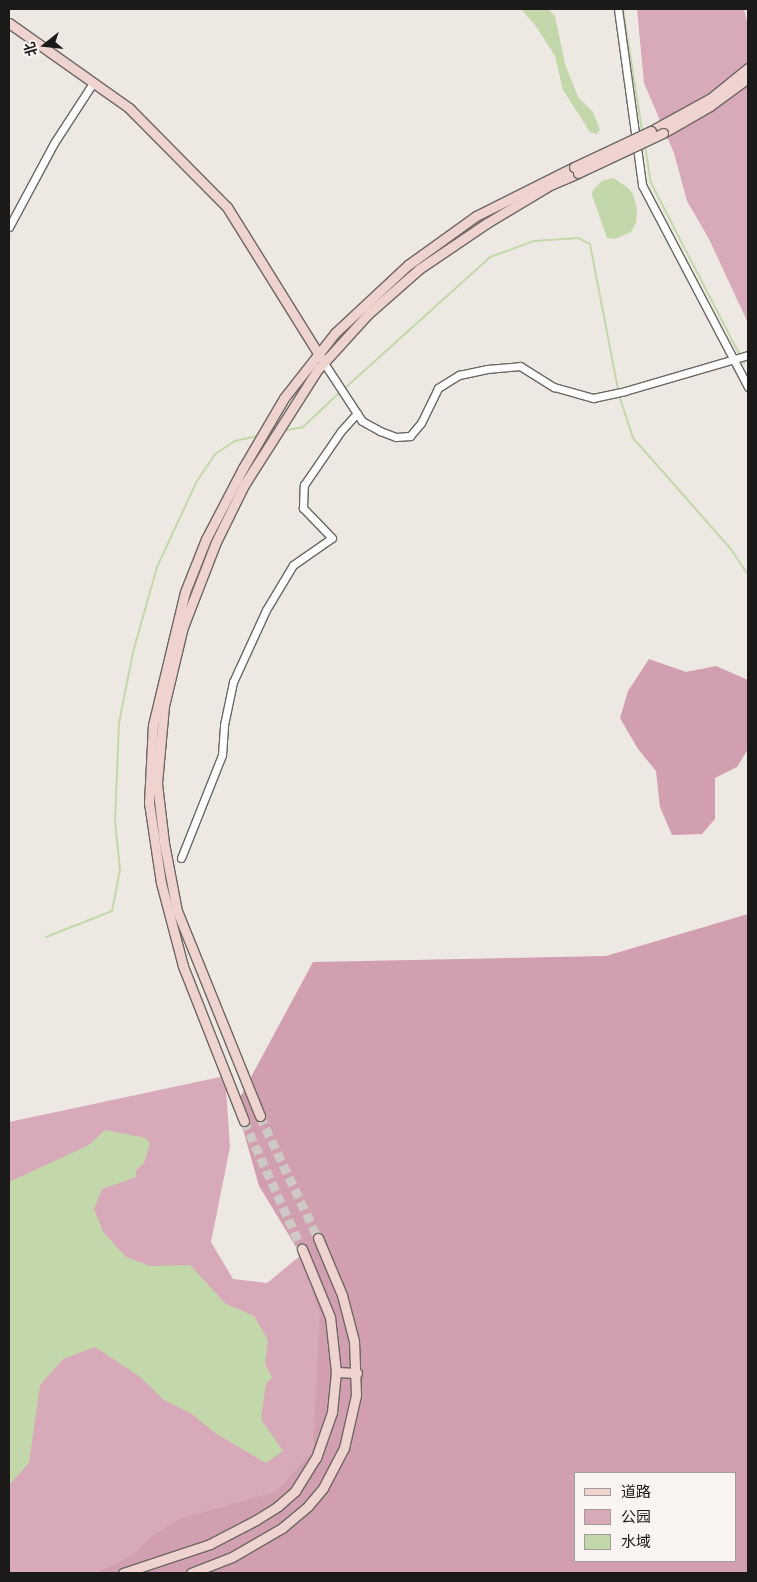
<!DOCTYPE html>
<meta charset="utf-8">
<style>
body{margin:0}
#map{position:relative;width:757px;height:1582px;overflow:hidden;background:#eee8e3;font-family:"Titillium Web","Noto Sans SC",sans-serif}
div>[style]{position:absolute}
.green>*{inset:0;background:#d8a9b8}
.forest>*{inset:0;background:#d29fb0}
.water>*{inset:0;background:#c3d8aa}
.stream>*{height:2px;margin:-1px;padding:0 1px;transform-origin:1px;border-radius:1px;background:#c3d8aa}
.secondary-tunnel>*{height:9px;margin-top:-4.5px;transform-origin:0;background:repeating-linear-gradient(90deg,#cec9c5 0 9px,transparent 0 13.5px)}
.roads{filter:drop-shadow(1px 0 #6c6763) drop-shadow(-1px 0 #6c6763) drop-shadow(0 1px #6c6763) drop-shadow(0 -1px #6c6763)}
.street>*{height:7px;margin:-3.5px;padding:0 3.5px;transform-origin:3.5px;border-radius:3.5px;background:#fff}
.secondary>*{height:9px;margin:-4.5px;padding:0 4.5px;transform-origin:4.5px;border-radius:4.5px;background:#efd3ce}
.bridges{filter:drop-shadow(1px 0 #6c6763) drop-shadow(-1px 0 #6c6763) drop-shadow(0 1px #6c6763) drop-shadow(0 -1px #6c6763)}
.secondary-bridge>*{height:9px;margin:-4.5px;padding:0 4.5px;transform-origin:4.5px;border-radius:4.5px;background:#efd3ce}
span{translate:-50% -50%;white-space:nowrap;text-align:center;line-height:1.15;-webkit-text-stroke:5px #fbf5f1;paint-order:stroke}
.frame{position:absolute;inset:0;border:10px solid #1c1a18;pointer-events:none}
.legend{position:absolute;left:574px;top:1472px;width:162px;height:90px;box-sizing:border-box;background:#fbf5f1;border:1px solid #a29d9a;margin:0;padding:6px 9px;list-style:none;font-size:15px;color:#1c1a18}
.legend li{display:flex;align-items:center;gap:10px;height:25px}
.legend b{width:25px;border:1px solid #a29d9a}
.north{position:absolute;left:20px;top:20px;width:50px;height:50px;-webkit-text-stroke:4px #fbf5f1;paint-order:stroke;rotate:254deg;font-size:14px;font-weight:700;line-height:20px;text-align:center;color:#1c1a18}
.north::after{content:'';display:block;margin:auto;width:18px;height:22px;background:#1c1a18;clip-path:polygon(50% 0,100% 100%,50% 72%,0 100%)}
</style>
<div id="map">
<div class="green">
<div style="clip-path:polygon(637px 9px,744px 9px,748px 25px,748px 323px,709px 239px,687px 201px,674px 153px,644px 83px)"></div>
<div style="clip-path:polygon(225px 1076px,230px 1147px,211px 1242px,233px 1279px,267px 1283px,301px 1255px,321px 1315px,312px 1452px,276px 1491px,180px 1518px,152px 1535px,131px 1555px,95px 1573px,9px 1573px,9px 1122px)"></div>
</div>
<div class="forest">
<div style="clip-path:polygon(649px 659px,686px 672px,716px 666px,748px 680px,748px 749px,737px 767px,715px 778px,715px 819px,702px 834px,672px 835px,660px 807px,656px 771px,638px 749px,620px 718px,628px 691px)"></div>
<div style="clip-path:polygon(evenodd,748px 914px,748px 1573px,95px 1573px,131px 1555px,152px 1535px,180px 1518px,276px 1491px,312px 1452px,320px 1315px,301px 1255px,259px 1186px,236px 1105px,313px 962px,606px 956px,748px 914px,576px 1473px,736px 1473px,736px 1561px,576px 1561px,576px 1473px)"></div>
</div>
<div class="water">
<div style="clip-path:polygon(521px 9px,548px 9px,555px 16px,565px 64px,578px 97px,593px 112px,600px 130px,596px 134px,590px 132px,563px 90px,555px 56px,535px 25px)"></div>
<div style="clip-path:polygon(613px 178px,626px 186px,633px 194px,637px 209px,636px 223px,631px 232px,615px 239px,607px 238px,592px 195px,593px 190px,602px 181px)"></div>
<div style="clip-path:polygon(105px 1130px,146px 1138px,150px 1144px,144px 1163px,136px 1171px,136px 1177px,102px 1189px,94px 1209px,103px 1232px,126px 1257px,150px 1266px,190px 1265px,226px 1304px,254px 1316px,268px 1340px,265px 1364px,272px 1378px,266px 1383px,261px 1419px,283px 1451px,266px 1463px,215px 1433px,192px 1414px,164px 1400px,139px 1376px,95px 1347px,63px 1359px,40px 1385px,29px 1463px,9px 1485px,9px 1182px,89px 1145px)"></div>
</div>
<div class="stream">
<div style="left:623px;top:9px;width:123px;rotate:81.1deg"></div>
<div style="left:645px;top:146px;width:37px;rotate:81deg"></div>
<div style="left:651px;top:183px;width:203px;rotate:62.7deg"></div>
<div style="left:344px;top:389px;width:197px;rotate:-42.1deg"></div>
<div style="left:490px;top:257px;width:47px;rotate:-20deg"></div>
<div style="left:534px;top:241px;width:44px;rotate:-3.9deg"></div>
<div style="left:578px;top:238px;width:13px;rotate:27deg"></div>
<div style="left:590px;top:244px;width:149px;rotate:79.1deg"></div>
<div style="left:619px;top:395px;width:45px;rotate:72deg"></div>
<div style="left:633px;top:438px;width:147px;rotate:48.6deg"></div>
<div style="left:730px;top:548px;width:32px;rotate:56deg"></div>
<div style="left:281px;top:431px;width:22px;rotate:-10deg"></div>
<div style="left:303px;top:427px;width:51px;rotate:-43.4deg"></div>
<div style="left:46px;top:937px;width:71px;rotate:-21.5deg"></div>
<div style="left:112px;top:911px;width:42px;rotate:-79deg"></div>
<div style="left:120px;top:870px;width:48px;rotate:-95.9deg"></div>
<div style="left:115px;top:822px;width:99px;rotate:-87.7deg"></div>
<div style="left:119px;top:723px;width:72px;rotate:-78.8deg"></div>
<div style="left:133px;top:652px;width:88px;rotate:-74.2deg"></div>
<div style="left:157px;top:567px;width:95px;rotate:-65.1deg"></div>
<div style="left:197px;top:481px;width:32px;rotate:-56deg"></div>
<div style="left:215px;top:454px;width:24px;rotate:-33deg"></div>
<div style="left:235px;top:441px;width:23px;rotate:-13deg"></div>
</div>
<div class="secondary-tunnel">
<div style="left:260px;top:1116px;width:135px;rotate:64.6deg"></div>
<div style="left:244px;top:1121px;width:141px;rotate:65.6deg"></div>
</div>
<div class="roads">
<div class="street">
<div style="left:618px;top:9px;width:178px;rotate:82.2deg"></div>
<div style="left:642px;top:185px;width:228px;rotate:62.3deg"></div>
<div style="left:9px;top:227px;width:95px;rotate:-61.8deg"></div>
<div style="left:54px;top:143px;width:72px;rotate:-57deg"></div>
<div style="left:324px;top:363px;width:69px;rotate:56.8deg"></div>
<div style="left:362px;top:421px;width:21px;rotate:29deg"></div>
<div style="left:380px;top:431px;width:17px;rotate:21deg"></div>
<div style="left:396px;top:437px;width:14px;rotate:-4deg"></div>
<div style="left:410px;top:436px;width:17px;rotate:-50deg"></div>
<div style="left:421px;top:423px;width:39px;rotate:-64deg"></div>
<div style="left:438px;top:388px;width:25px;rotate:-32deg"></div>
<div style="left:459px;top:375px;width:29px;rotate:-12deg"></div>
<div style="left:487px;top:369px;width:33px;rotate:-5deg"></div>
<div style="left:520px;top:366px;width:40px;rotate:32deg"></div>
<div style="left:554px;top:387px;width:41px;rotate:15.8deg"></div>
<div style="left:593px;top:398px;width:33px;rotate:-12deg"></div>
<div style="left:625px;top:391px;width:128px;rotate:-16.3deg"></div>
<div style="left:181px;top:858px;width:111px;rotate:-68.3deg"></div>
<div style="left:222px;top:755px;width:30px;rotate:-86deg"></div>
<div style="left:224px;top:725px;width:44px;rotate:-78.2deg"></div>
<div style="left:233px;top:682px;width:79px;rotate:-65.4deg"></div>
<div style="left:266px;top:610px;width:52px;rotate:-59deg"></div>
<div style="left:293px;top:565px;width:47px;rotate:-34.7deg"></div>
<div style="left:332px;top:538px;width:42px;rotate:-134deg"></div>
<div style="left:303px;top:508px;width:23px;rotate:-88deg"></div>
<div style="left:304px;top:485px;width:65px;rotate:-55.6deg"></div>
<div style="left:341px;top:431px;width:24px;rotate:-48deg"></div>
</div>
<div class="secondary">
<div style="left:9px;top:23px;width:147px;rotate:35.3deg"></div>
<div style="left:129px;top:108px;width:139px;rotate:45.3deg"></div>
<div style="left:227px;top:207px;width:178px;rotate:58.1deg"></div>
<div style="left:651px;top:131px;width:68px;rotate:-28.8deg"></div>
<div style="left:711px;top:98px;width:48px;rotate:-39deg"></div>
<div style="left:663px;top:133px;width:54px;rotate:-29.9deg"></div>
<div style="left:710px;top:106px;width:47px;rotate:-36.4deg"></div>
<div style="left:260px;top:1116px;width:221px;rotate:-112deg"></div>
<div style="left:177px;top:911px;width:69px;rotate:-100.8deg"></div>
<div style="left:164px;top:843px;width:60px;rotate:-96.7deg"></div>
<div style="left:157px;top:783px;width:77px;rotate:-84.8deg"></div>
<div style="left:164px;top:706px;width:81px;rotate:-76.5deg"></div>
<div style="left:183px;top:627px;width:91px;rotate:-68.8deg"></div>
<div style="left:216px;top:542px;width:64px;rotate:-63.8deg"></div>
<div style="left:244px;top:485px;width:138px;rotate:-57.5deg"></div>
<div style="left:318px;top:369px;width:76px;rotate:-47.7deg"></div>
<div style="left:369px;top:313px;width:67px;rotate:-41.3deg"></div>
<div style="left:419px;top:269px;width:82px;rotate:-34.1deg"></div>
<div style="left:487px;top:223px;width:74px;rotate:-31.1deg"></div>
<div style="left:550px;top:185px;width:30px;rotate:-23deg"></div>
<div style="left:244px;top:1121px;width:167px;rotate:-111.5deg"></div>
<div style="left:183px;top:966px;width:86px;rotate:-104.8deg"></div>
<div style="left:161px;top:883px;width:81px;rotate:-98.5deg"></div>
<div style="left:149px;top:803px;width:78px;rotate:-87.1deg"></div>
<div style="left:153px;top:725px;width:137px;rotate:-76.5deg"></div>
<div style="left:185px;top:592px;width:57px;rotate:-68.4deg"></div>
<div style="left:206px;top:539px;width:80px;rotate:-62.5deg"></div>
<div style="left:243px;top:468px;width:81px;rotate:-59.6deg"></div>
<div style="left:284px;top:398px;width:83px;rotate:-51.9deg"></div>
<div style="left:335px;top:333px;width:100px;rotate:-43deg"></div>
<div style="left:408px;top:265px;width:84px;rotate:-35.8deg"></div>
<div style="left:476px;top:216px;width:110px;rotate:-26.6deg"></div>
<div style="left:336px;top:1372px;width:21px;rotate:3deg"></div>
<div style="left:123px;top:1573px;width:92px;rotate:-18.4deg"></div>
<div style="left:210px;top:1544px;width:52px;rotate:-27.6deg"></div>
<div style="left:256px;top:1520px;width:26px;rotate:-32deg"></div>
<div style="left:278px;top:1506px;width:23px;rotate:-41deg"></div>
<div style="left:295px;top:1491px;width:39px;rotate:-58deg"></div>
<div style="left:316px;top:1458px;width:49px;rotate:-70.8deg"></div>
<div style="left:332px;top:1412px;width:40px;rotate:-84.3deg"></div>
<div style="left:336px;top:1372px;width:55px;rotate:-96.2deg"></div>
<div style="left:330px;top:1317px;width:74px;rotate:-112.4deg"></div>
<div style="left:191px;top:1573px;width:44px;rotate:-21.3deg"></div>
<div style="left:232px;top:1557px;width:58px;rotate:-30.1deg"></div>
<div style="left:282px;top:1528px;width:34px;rotate:-40deg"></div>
<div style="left:308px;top:1506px;width:23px;rotate:-50deg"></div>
<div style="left:323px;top:1488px;width:45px;rotate:-62.3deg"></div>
<div style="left:344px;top:1448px;width:54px;rotate:-77.2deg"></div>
<div style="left:356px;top:1395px;width:54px;rotate:-92.1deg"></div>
<div style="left:354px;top:1341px;width:48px;rotate:-104.6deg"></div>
<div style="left:342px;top:1295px;width:62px;rotate:-112.8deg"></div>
</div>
</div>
<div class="bridges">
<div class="secondary-bridge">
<div style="left:574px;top:167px;width:85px;rotate:-25.1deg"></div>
<div style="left:578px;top:173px;width:94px;rotate:-25.2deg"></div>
</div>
</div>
<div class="frame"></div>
<ul class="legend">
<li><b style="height:6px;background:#efd3ce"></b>道路</li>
<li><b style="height:14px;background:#d8a9b8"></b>公园</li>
<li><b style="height:14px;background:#c3d8aa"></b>水域</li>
</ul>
<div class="north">北</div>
</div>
